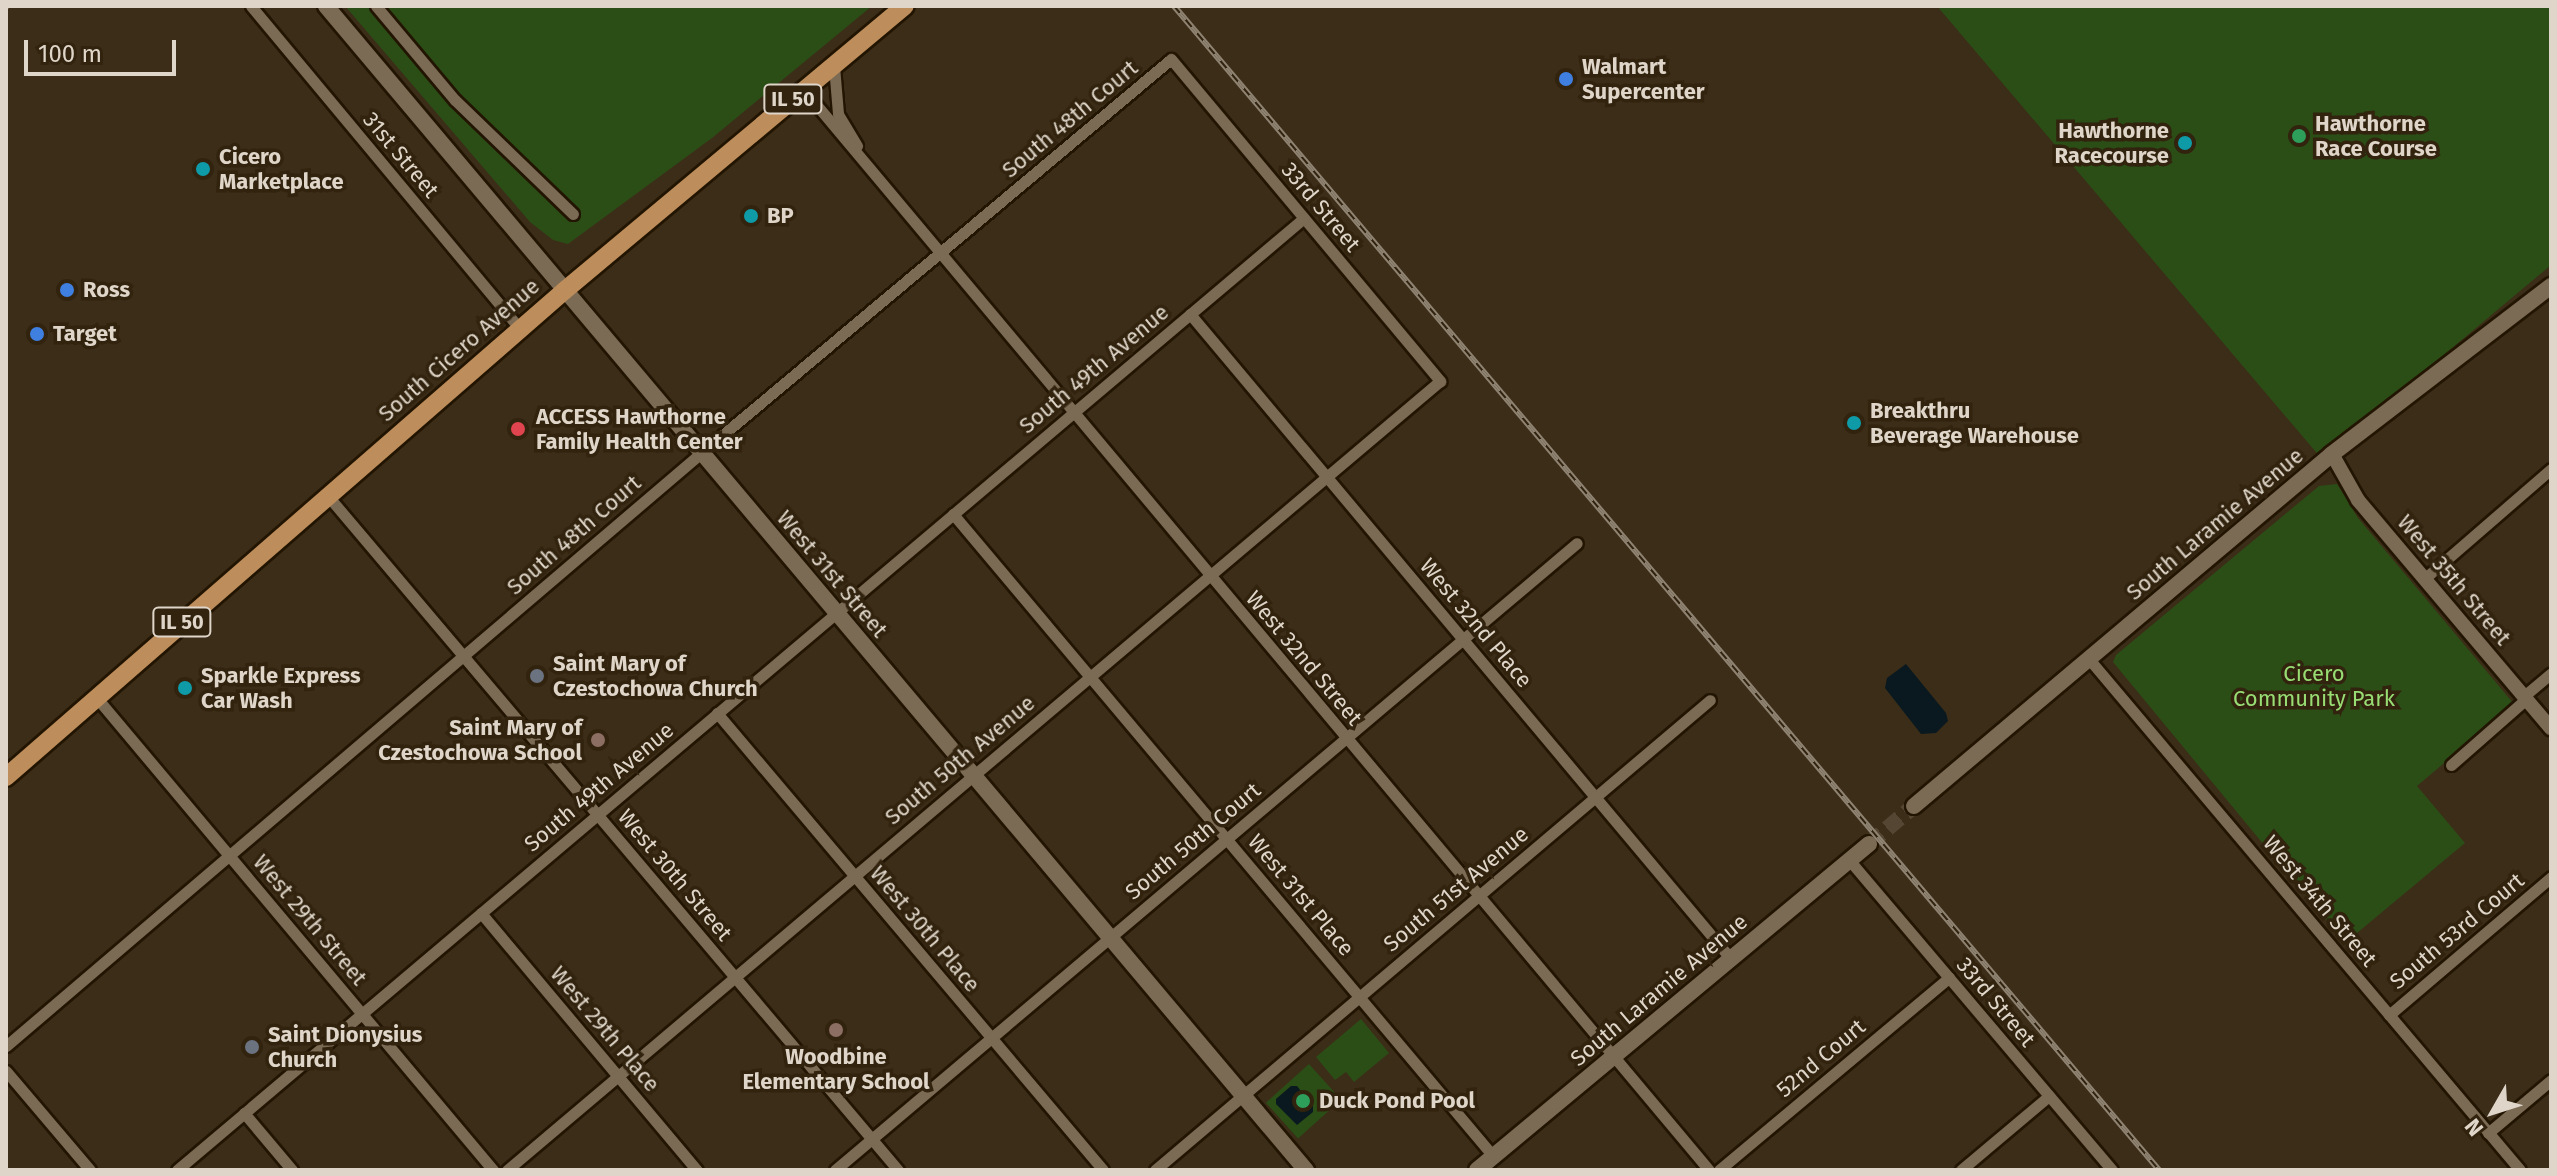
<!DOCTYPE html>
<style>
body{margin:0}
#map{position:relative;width:2557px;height:1176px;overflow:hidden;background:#3c2d18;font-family:"Fira Sans",sans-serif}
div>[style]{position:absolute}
.green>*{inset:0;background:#2b4e16;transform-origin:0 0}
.water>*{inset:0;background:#09191f}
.secondary-tunnel>*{height:16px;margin-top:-8px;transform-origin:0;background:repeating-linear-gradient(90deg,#544633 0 16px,transparent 0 24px)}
.roads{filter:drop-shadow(2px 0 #221502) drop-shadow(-2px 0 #221502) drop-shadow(0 2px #221502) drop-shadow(0 -2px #221502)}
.minor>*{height:11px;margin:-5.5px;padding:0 5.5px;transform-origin:5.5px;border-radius:5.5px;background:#7b6a54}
.tertiary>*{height:14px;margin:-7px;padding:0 7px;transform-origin:7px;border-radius:7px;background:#7b6a54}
.secondary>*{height:16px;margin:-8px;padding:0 8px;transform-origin:8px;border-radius:8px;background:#7b6a54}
.primary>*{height:18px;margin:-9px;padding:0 9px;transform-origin:9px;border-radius:9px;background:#bd8d5b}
.rail>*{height:6px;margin-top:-3px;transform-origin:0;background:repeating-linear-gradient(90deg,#31230e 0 9px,#8f8372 0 18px);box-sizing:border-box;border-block:2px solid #8f8372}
.dots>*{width:22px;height:22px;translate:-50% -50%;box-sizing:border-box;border:4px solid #31230e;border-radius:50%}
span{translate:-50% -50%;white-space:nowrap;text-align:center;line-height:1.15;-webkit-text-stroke:7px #31230e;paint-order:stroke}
.shield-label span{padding:2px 6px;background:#31230e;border:2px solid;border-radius:6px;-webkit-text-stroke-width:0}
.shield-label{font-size:20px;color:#dfd6c9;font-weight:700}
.poi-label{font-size:22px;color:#dfd6c9;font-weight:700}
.left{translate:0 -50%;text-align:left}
.right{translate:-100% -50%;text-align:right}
.street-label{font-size:22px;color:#dfd6c9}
.park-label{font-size:22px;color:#98dd74}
.frame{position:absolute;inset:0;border:8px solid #dfd6c9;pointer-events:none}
.north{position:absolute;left:2453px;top:1072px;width:80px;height:80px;-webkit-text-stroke:6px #31230e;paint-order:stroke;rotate:231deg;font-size:22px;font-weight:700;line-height:32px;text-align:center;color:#dfd6c9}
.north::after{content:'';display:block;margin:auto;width:28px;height:36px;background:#dfd6c9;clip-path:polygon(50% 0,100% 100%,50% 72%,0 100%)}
.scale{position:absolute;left:24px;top:40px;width:152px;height:36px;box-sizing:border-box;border:4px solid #dfd6c9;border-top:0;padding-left:10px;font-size:24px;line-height:28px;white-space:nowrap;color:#dfd6c9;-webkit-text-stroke:6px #31230e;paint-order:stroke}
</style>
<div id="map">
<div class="green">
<div style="clip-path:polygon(345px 6px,872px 6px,712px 138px,568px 244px,553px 240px,530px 222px)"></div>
<div style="clip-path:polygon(1937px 6px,2551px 6px,2551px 265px,2321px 458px)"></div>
<div style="clip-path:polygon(2337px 484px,2358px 518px,2514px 704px,2417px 786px,2465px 843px,2345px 943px,2113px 662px,2116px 655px,2319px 486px)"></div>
<div style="clip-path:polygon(1361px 1019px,1389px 1053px,1354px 1082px,1346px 1072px,1335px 1080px,1316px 1057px)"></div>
<div style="left:1309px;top:1064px;width:48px;height:58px;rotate:48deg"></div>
</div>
<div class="water">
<div style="clip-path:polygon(1906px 664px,1946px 713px,1948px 721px,1936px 733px,1921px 734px,1885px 688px,1887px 678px)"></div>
<div style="clip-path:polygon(1291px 1086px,1297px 1086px,1313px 1106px,1313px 1112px,1297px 1125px,1276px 1104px,1276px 1099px)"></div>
</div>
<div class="secondary-tunnel">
<div style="left:1869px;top:844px;width:59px;rotate:-40.2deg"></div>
</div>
<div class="roads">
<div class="minor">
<div style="left:251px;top:6px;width:420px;rotate:50.2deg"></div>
<div style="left:376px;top:6px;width:123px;rotate:50deg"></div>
<div style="left:455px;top:100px;width:164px;rotate:44deg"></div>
<div style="left:834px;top:66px;width:48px;rotate:85.2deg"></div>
<div style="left:838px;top:114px;width:37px;rotate:59deg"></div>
<div style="left:804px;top:90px;width:1409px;rotate:50.04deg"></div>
<div style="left:1190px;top:314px;width:842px;rotate:50.01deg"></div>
<div style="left:328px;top:496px;width:883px;rotate:49.78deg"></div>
<div style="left:953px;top:514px;width:839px;rotate:49.93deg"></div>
<div style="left:2424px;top:579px;width:168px;rotate:-40.9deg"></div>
<div style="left:2089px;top:659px;width:668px;rotate:49.85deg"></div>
<div style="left:2524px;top:696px;width:35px;rotate:-40deg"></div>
<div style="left:96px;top:697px;width:618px;rotate:49.99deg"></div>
<div style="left:717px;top:713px;width:598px;rotate:49.81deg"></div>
<div style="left:2451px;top:765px;width:100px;rotate:-41.3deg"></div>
<div style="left:1850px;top:861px;width:405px;rotate:49.7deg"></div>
<div style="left:481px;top:913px;width:336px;rotate:50deg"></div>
<div style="left:2389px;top:1015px;width:213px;rotate:-40.4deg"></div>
<div style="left:6px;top:1046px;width:914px;rotate:-40.47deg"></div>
<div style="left:701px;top:453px;width:613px;rotate:-39.97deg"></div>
<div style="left:1171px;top:59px;width:420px;rotate:50.1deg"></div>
<div style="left:1440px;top:381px;width:1222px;rotate:139.78deg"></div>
<div style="left:6px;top:1071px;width:130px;rotate:49.7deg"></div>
<div style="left:244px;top:1113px;width:75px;rotate:49.9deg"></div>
<div style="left:2488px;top:1133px;width:82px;rotate:-40.1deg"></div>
<div style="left:177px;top:1170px;width:1475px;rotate:-40.19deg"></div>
<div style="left:835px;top:1170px;width:971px;rotate:-40.2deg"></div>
<div style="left:1155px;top:1170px;width:727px;rotate:-40.26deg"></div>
<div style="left:1719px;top:1170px;width:300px;rotate:-39.9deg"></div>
<div style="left:1961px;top:1170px;width:115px;rotate:-40.1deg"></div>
</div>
<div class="tertiary">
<div style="left:2332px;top:454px;width:53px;rotate:60.5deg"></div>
<div style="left:2358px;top:500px;width:299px;rotate:49.8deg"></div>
</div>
<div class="secondary">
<div style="left:326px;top:6px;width:1522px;rotate:49.91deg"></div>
<div style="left:1914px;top:806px;width:546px;rotate:-40.1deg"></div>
<div style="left:2332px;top:454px;width:276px;rotate:-37.5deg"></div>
<div style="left:1477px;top:1170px;width:510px;rotate:-39.75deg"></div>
</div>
<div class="primary">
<div style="left:6px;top:777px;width:740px;rotate:-41.05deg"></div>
<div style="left:564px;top:291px;width:444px;rotate:-39.9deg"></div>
</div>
</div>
<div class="rail">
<div style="left:1174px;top:6px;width:1525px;rotate:49.76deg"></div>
<div style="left:6px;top:7px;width:1px;rotate:-45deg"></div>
</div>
<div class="dots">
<div style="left:1566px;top:79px;background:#3f7fe0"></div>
<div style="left:2299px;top:136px;background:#2e9e5b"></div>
<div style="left:2185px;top:143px;background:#0f9aa8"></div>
<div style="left:203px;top:169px;background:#0f9aa8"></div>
<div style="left:751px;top:216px;background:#0f9aa8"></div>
<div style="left:67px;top:290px;background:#3f7fe0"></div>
<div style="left:37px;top:334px;background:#3f7fe0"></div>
<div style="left:1854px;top:423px;background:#0f9aa8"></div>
<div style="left:518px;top:429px;background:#e0444e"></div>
<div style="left:537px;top:676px;background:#6b7280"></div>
<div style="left:185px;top:688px;background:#0f9aa8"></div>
<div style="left:598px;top:740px;background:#8d6e63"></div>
<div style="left:836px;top:1030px;background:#8d6e63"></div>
<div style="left:252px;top:1047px;background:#6b7280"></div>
<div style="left:1303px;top:1101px;background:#2e9e5b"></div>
</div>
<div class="shield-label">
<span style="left:793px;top:99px">IL 50</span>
<span style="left:182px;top:622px">IL 50</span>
</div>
<div class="poi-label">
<span class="left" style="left:1582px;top:79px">Walmart<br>Supercenter</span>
<span class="left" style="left:2315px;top:136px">Hawthorne<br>Race Course</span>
<span class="right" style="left:2169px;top:143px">Hawthorne<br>Racecourse</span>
<span class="left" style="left:219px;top:169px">Cicero<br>Marketplace</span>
<span class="left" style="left:767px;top:216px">BP</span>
<span class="left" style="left:83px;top:290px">Ross</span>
<span class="left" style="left:53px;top:334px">Target</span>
<span class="left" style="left:1870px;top:423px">Breakthru<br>Beverage Warehouse</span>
<span class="left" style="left:536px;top:429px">ACCESS Hawthorne<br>Family Health Center</span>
<span class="left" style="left:553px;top:676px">Saint Mary of<br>Czestochowa Church</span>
<span class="left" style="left:201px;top:688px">Sparkle Express<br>Car Wash</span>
<span class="right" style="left:582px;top:740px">Saint Mary of<br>Czestochowa School</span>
<span class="left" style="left:268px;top:1047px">Saint Dionysius<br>Church</span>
<span style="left:836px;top:1069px">Woodbine<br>Elementary School</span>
<span class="left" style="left:1319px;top:1101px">Duck Pond Pool</span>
</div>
<div class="street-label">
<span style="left:1070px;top:119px;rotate:-40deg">South 48th Court</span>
<span style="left:401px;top:155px;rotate:50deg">31st Street</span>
<span style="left:1321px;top:207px;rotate:50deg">33rd Street</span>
<span style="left:459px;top:350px;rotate:-41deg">South Cicero Avenue</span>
<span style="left:1094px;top:369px;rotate:-40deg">South 49th Avenue</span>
<span style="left:2215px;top:524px;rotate:-40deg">South Laramie Avenue</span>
<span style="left:574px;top:535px;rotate:-41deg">South 48th Court</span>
<span style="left:832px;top:574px;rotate:50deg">West 31st Street</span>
<span style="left:2454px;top:580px;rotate:50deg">West 35th Street</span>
<span style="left:1476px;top:623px;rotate:50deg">West 32nd Place</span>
<span style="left:1304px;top:658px;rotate:50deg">West 32nd Street</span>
<span style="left:960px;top:760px;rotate:-40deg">South 50th Avenue</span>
<span style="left:599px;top:787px;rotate:-40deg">South 49th Avenue</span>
<span style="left:1193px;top:841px;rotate:-40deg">South 50th Court</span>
<span style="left:675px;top:875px;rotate:50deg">West 30th Street</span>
<span style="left:1456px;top:889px;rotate:-40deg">South 51st Avenue</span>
<span style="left:1301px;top:895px;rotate:50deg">West 31st Place</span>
<span style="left:2320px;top:901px;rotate:50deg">West 34th Street</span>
<span style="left:310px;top:920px;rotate:50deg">West 29th Street</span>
<span style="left:925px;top:929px;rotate:50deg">West 30th Place</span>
<span style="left:2457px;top:931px;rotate:-40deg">South 53rd Court</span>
<span style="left:1659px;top:990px;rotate:-40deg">South Laramie Avenue</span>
<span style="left:1996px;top:1002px;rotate:50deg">33rd Street</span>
<span style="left:605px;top:1029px;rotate:50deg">West 29th Place</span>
<span style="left:1821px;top:1058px;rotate:-40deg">52nd Court</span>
</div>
<div class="park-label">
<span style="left:2314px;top:686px">Cicero<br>Community Park</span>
</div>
<div class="frame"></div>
<div class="north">N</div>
<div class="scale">100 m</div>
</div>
